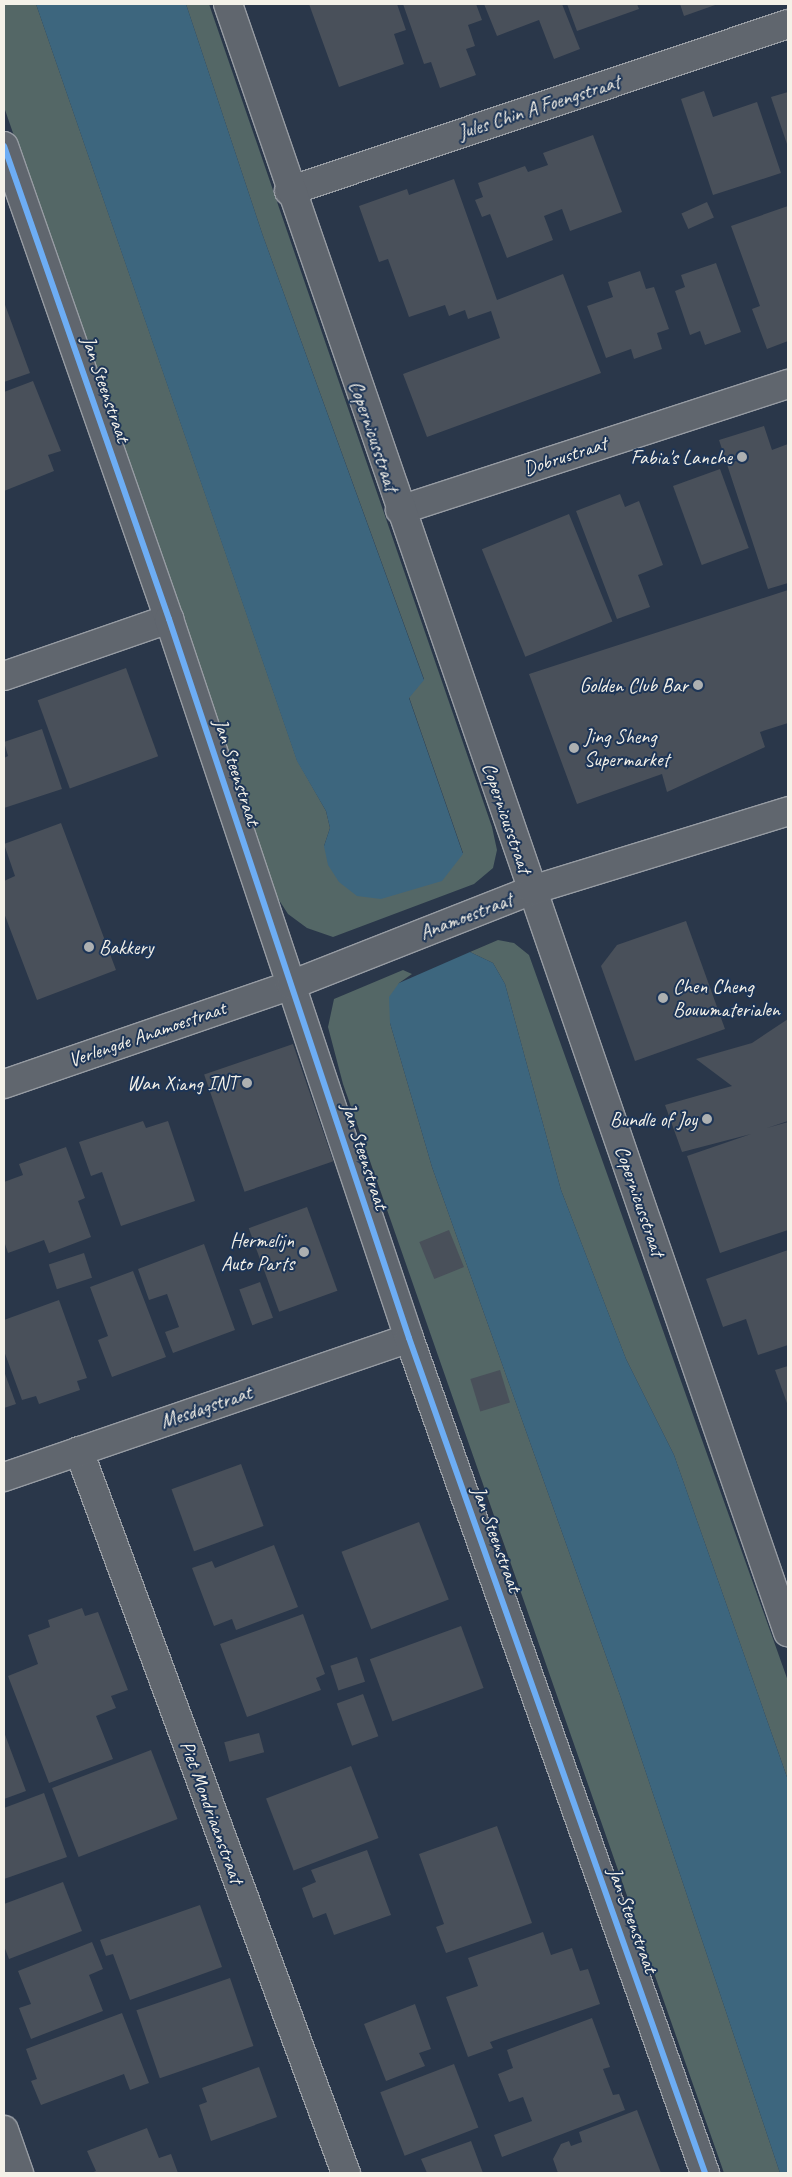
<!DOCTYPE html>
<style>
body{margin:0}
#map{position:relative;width:792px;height:2177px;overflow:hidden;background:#2a374a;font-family:Caveat,sans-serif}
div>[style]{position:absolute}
.green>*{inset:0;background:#546766}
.water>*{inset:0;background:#3d667e}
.building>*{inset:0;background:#49505a;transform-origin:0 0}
.roads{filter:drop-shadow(1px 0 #979ca3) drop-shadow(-1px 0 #979ca3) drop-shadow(0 1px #979ca3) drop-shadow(0 -1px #979ca3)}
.street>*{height:28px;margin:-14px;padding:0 14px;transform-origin:14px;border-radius:14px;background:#60666e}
.secondary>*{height:28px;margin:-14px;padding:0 14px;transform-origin:14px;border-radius:14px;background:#60666e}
.cycleway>*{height:6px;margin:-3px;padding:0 3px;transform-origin:3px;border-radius:3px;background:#6dadf4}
.dots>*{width:14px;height:14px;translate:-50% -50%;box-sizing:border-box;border:2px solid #1d3557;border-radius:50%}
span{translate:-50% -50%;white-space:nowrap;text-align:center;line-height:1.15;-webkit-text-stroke:4px #1d3557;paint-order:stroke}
.street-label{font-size:20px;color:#f4f1e8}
.poi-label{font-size:20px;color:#f4f1e8}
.right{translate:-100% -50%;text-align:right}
.left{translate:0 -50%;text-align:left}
.frame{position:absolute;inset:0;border:5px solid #f4f1e8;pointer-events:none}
</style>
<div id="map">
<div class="green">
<div style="clip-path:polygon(4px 4px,36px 4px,297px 760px,326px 811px,330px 828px,324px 846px,463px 853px,409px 697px,424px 679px,263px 236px,186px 4px,209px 4px,492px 827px,497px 850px,493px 868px,474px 884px,333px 937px,307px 928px,288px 914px,277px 897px,4px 107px)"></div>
<div style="clip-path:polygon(498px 940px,514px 943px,529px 955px,788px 1681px,788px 1780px,674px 1455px,626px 1359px,561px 1190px,505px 984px,493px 963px,470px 952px)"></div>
<div style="clip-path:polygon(403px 970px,412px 974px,399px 983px,390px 1023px,432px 1167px,621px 1698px,780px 2173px,724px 2173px,343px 1084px,328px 1027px,334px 999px)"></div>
</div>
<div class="water">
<div style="clip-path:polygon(36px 4px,186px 4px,263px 236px,424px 680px,409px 698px,463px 854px,442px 881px,381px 899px,357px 896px,339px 882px,328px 865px,324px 846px,330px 828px,326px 811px,297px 761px)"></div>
<div style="clip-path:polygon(470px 952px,493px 963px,505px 984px,561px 1190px,626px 1359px,674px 1455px,788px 1780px,788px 2173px,780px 2173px,621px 1698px,432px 1167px,390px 1023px,389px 997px,399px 983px)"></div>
</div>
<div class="building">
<div style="clip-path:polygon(309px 4px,397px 4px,406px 30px,394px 34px,404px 64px,339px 87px)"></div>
<div style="clip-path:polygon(403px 4px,476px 4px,482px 20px,468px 25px,475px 46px,466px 49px,476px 75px,440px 88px,431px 62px,424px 64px)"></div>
<div style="clip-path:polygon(484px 4px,562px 4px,580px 49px,554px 59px,539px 20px,497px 36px)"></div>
<div style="clip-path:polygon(567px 4px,637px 4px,639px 9px,577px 31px)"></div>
<div style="clip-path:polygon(680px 4px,718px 4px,684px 16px)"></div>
<div style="clip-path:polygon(704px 91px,713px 117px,757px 102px,781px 173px,713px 195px,681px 99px)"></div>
<div style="clip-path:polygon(788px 92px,788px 147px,771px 97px)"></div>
<div style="clip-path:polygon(593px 135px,622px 212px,570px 231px,562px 209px,544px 216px,553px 240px,507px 258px,490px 214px,482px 217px,475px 200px,483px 197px,478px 183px,525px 166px,528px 172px,548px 165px,543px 153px)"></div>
<div style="clip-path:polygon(454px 179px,497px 300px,563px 274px,601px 373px,427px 437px,403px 374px,500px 338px,491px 311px,468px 319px,465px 310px,449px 316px,445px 305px,409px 317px,388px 259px,379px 262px,359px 206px,407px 189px,409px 195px)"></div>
<div style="left:707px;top:202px;width:17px;height:28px;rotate:66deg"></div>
<div style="clip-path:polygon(788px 206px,788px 341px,767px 349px,752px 309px,760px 306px,731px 226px)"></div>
<div style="clip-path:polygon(716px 263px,741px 332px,705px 345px,700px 331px,690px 335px,675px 291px,685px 287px,681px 275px)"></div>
<div style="clip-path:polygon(640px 271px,646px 289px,654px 287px,669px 329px,657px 333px,662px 349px,634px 359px,631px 349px,606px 358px,587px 306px,613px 297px,608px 282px)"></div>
<div style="clip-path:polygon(4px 302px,30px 373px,4px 382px)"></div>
<div style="clip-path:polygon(33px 381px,61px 451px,48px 455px,54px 471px,4px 491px,4px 392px)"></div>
<div style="clip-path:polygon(764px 426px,772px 450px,788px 444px,788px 583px,768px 589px,719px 440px)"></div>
<div style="left:720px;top:469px;width:84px;height:50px;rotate:70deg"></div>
<div style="clip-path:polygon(620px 494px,625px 507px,639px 501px,663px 565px,638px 575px,650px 607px,617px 619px,576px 511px)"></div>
<div style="left:569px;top:514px;width:116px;height:94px;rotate:68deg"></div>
<div style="clip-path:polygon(788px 590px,788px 723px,760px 732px,765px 747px,667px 792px,662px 774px,577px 804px,529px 674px)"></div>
<div style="left:126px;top:668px;width:94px;height:94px;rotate:70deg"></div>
<div style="clip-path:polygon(42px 729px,62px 789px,4px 808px,4px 758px,8px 756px,4px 742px)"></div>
<div style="clip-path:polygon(61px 823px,116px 970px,37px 1000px,4px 913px,4px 881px,15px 876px,4px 844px)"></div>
<div style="clip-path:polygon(686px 921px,725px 1029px,635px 1061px,601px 966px,617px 945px)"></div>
<div style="clip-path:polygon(788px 1019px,788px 1121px,767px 1128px,788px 1122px,788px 1230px,720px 1253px,687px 1156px,751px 1134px,682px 1152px,665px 1105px,732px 1086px,696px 1059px,752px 1043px)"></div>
<div style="left:293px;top:1044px;width:124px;height:94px;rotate:71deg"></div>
<div style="clip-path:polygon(143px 1121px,146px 1128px,168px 1121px,195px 1201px,121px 1226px,102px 1172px,91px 1176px,79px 1142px)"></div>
<div style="clip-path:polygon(66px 1147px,85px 1198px,78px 1201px,91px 1237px,49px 1253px,44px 1240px,8px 1253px,4px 1241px,4px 1182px,23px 1175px,19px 1164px)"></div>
<div style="left:307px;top:1207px;width:89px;height:62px;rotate:70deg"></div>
<div style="left:449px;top:1230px;width:40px;height:32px;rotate:68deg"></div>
<div style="clip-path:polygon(204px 1244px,235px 1330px,173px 1353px,165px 1332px,179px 1327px,167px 1294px,149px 1300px,138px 1269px)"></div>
<div style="clip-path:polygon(788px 1250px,788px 1345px,758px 1355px,746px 1319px,723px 1327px,706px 1279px)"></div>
<div style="left:84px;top:1253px;width:26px;height:37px;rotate:72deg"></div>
<div style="clip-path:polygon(133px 1271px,166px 1357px,112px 1377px,98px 1340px,108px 1336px,90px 1287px)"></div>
<div style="left:260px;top:1282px;width:38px;height:22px;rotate:70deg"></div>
<div style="clip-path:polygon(59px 1300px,87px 1378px,77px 1381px,80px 1390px,39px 1404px,36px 1396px,22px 1400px,4px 1351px,4px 1320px)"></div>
<div style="clip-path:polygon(788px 1366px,788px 1406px,775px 1370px)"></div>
<div style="left:500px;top:1370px;width:34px;height:31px;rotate:73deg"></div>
<div style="clip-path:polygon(4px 1371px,16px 1404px,4px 1408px)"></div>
<div style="left:241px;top:1464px;width:66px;height:74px;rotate:70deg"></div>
<div style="left:419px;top:1522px;width:83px;height:83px;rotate:69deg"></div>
<div style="clip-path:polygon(274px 1545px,298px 1607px,236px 1630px,232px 1619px,214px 1626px,192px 1568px,212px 1561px,215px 1568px)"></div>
<div style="clip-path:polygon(82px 1608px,85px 1616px,98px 1612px,128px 1690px,111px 1696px,116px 1708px,96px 1716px,113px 1759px,49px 1783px,8px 1676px,38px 1664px,28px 1635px,50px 1627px,48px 1620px)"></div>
<div style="clip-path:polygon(303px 1614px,325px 1674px,316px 1678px,321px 1690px,247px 1717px,220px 1644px)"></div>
<div style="left:461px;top:1626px;width:66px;height:97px;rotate:70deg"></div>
<div style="left:357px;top:1657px;width:26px;height:28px;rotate:72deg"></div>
<div style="left:363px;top:1694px;width:45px;height:28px;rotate:70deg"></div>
<div style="clip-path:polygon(4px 1732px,26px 1791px,4px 1799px)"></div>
<div style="left:259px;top:1733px;width:20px;height:36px;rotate:75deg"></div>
<div style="left:151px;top:1750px;width:74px;height:106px;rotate:69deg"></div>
<div style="left:351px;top:1766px;width:77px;height:91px;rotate:69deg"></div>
<div style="clip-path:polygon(44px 1793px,67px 1857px,4px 1879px,4px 1808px)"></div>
<div style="clip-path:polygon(497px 1826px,532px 1923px,446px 1953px,436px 1927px,444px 1924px,419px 1854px)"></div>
<div style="clip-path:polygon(367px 1850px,391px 1915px,334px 1935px,326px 1913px,313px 1918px,302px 1888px,316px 1882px,311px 1870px)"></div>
<div style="clip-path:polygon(63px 1882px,82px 1931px,9px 1959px,4px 1946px,4px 1904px)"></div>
<div style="clip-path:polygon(200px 1905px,222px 1967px,130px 2000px,113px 1954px,106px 1956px,100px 1940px)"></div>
<div style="clip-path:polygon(543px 1932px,551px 1955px,572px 1948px,580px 1971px,588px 1969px,600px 2004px,490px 2042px,493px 2048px,468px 2057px,446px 1997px,478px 1986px,468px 1958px)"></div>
<div style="clip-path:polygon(92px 1942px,103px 1969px,89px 1975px,103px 2011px,31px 2039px,19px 2008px,31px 2004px,18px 1971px)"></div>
<div style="left:230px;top:1978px;width:72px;height:99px;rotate:71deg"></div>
<div style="clip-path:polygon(415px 2004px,431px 2049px,419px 2053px,425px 2066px,386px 2081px,364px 2024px)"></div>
<div style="clip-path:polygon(122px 2013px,149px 2083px,130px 2090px,124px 2074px,41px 2105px,31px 2081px,37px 2079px,26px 2049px)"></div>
<div style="clip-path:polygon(592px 2018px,610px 2067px,603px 2069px,613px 2095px,619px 2094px,625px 2110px,502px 2157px,494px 2135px,532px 2121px,523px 2097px,509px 2102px,498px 2074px,513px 2068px,507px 2050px)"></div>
<div style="left:454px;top:2064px;width:68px;height:79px;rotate:69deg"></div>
<div style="clip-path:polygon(259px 2067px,277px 2117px,211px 2141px,199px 2105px,207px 2102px,202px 2088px)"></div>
<div style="clip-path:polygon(637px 2110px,661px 2173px,558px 2173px,553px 2159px,561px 2144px,569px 2141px,571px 2146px,582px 2142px,579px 2132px)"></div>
<div style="clip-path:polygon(147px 2128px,159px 2158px,171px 2154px,178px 2173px,91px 2173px,96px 2171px,87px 2151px)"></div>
<div style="clip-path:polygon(471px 2141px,483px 2173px,427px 2173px,421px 2159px)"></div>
</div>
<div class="roads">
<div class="street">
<div style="left:289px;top:191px;width:526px;rotate:-18.5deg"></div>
<div style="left:400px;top:510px;width:408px;rotate:-18deg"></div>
<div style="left:4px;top:676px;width:175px;rotate:-19.1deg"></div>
<div style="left:79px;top:1451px;width:770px;rotate:69.71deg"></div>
<div style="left:4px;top:1477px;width:428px;rotate:-18.9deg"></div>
<div style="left:4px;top:2130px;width:46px;rotate:70.8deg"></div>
</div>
<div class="secondary">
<div style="left:228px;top:4px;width:1722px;rotate:71.02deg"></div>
<div style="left:4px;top:146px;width:501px;rotate:70.77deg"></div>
<div style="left:169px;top:619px;width:758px;rotate:71.54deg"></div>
<div style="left:409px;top:1338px;width:886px;rotate:70.48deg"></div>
<div style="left:4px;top:1084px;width:304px;rotate:-19deg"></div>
<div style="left:291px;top:985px;width:259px;rotate:-21.5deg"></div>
<div style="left:532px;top:890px;width:268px;rotate:-17.1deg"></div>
</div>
</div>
<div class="cycleway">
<div style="left:4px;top:146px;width:501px;rotate:70.77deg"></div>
<div style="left:169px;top:619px;width:758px;rotate:71.54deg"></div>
<div style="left:409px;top:1338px;width:886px;rotate:70.48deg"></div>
</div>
<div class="dots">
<div style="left:742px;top:457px;background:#adb0b1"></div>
<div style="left:698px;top:685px;background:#adb0b1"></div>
<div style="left:574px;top:748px;background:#adb0b1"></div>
<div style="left:89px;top:947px;background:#adb0b1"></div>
<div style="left:663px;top:998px;background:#adb0b1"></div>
<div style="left:247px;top:1083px;background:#adb0b1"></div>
<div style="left:707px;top:1119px;background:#adb0b1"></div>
<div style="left:304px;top:1252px;background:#adb0b1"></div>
</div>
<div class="street-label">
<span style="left:539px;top:107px;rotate:-18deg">Jules Chin A Foengstraat</span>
<span style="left:106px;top:389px;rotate:71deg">Jan Steenstraat</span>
<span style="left:374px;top:436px;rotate:71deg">Copernicusstraat</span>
<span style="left:565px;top:456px;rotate:-18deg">Dobrustraat</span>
<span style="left:237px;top:772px;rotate:72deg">Jan Steenstraat</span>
<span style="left:507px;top:818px;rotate:71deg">Copernicusstraat</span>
<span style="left:466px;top:916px;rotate:-21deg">Anamoestraat</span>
<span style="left:147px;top:1034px;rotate:-19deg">Verlengde Anamoestraat</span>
<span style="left:365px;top:1156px;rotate:72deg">Jan Steenstraat</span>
<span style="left:640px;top:1201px;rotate:71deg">Copernicusstraat</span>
<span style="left:206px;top:1407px;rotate:-19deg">Mesdagstraat</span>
<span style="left:497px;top:1539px;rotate:70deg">Jan Steenstraat</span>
<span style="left:212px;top:1812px;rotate:70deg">Piet Mondriaanstraat</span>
<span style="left:633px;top:1920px;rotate:70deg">Jan Steenstraat</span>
</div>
<div class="poi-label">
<span class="right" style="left:732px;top:457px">Fabia's Lanche</span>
<span class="right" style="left:688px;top:685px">Golden Club Bar</span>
<span class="left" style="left:584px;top:748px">Jing Sheng<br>Supermarket</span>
<span class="left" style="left:99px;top:947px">Bakkery</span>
<span class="left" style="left:673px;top:998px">Chen Cheng<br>Bouwmaterialen</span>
<span class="right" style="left:237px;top:1083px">Wan Xiang INT</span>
<span class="right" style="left:697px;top:1119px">Bundle of Joy</span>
<span class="right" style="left:294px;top:1252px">Hermelijn<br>Auto Parts</span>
</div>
<div class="frame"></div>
</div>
